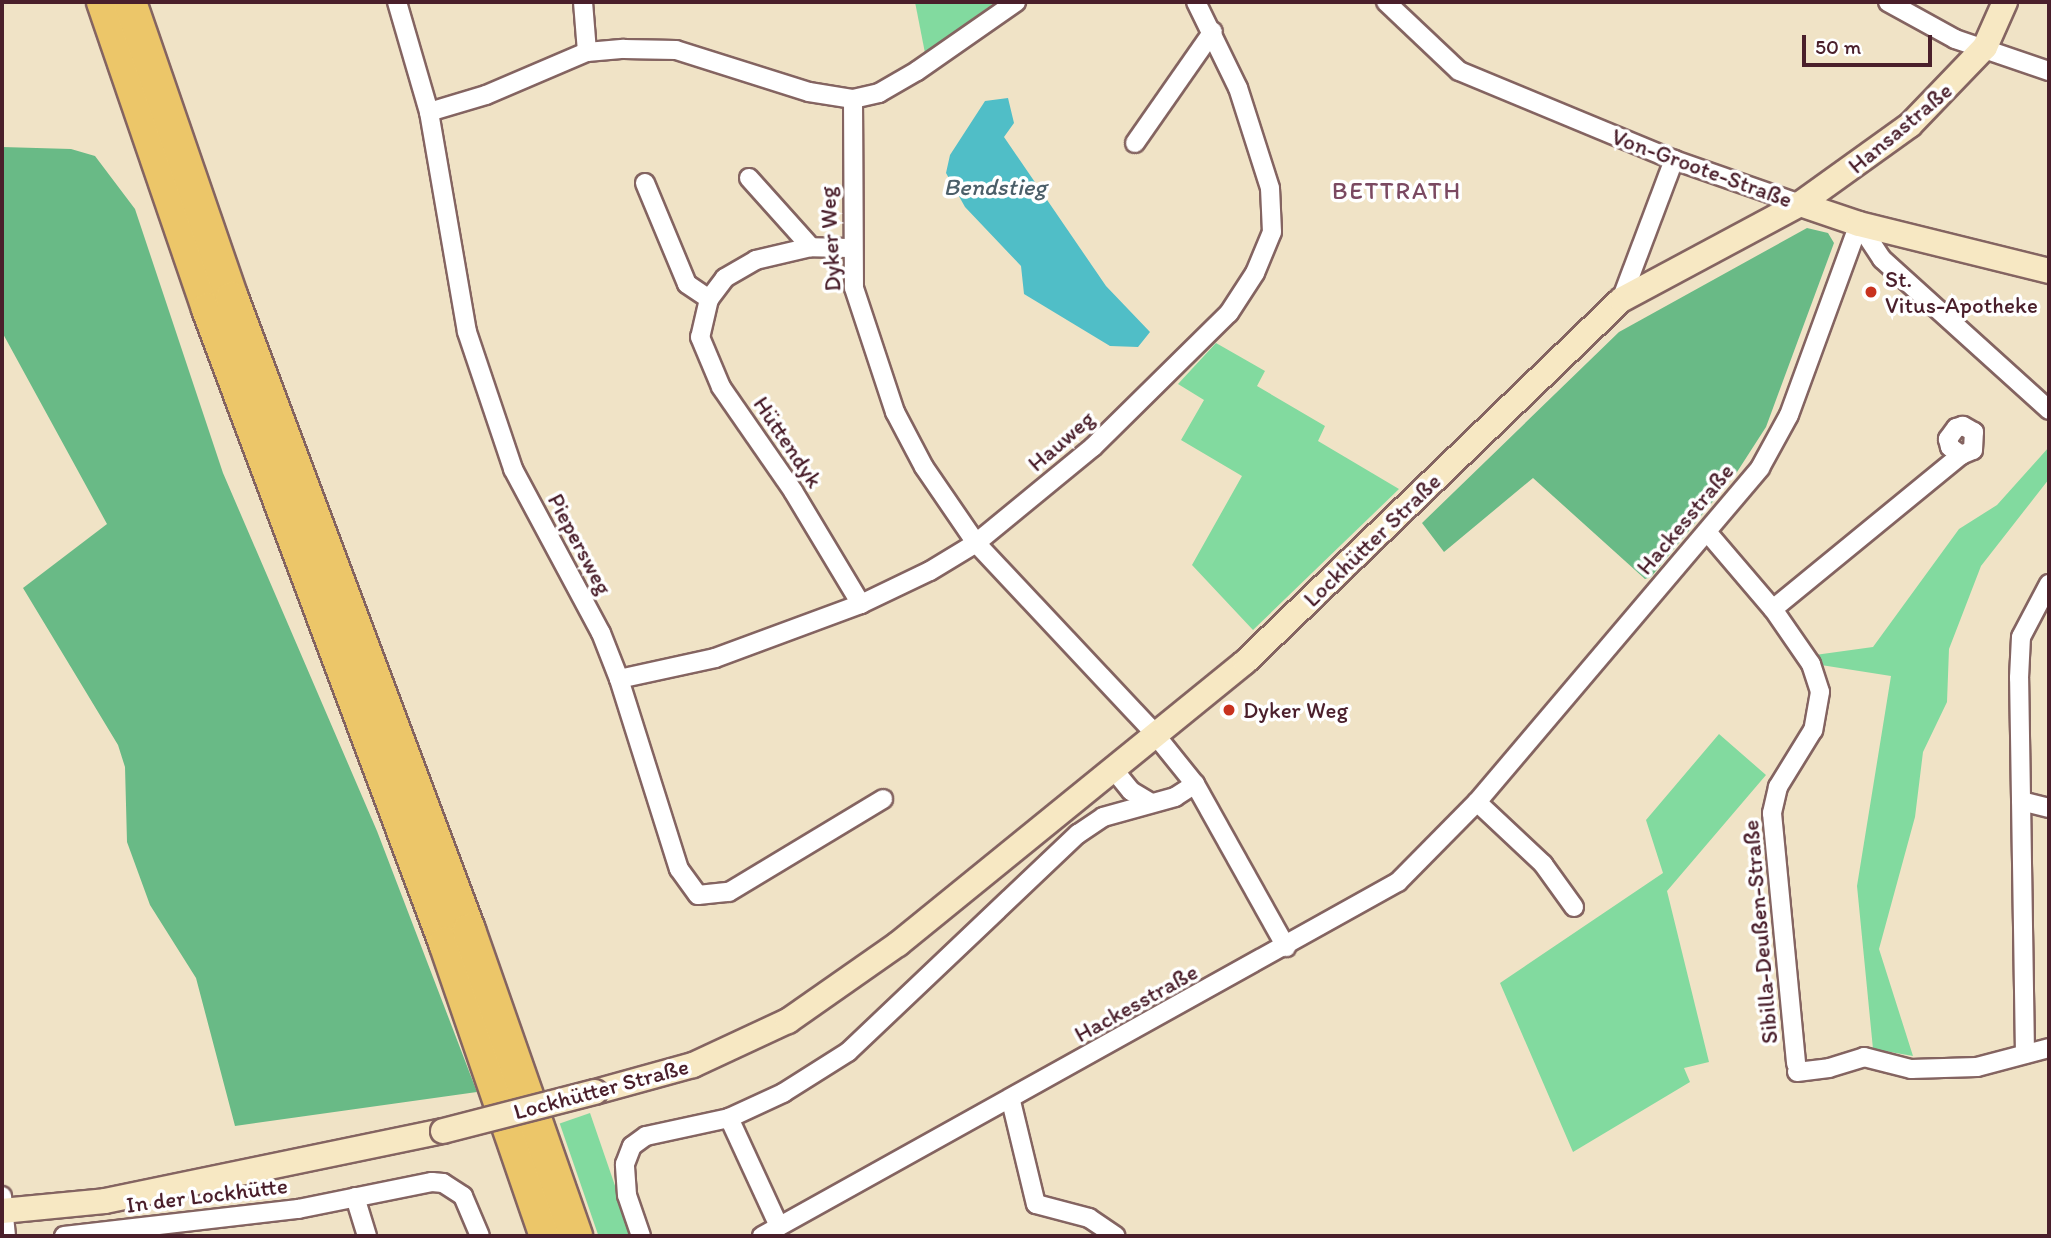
<!DOCTYPE html>
<meta charset="utf-8">
<style>
body{margin:0}
#map{position:relative;width:2051px;height:1238px;overflow:hidden;background:#f0e3c6;font-family:Itim,sans-serif}
div>[style]{position:absolute}
.green>*{inset:0;background:#82da9f;transform-origin:0 0}
.forest>*{inset:0;background:#69ba86}
.water>*{inset:0;background:#50bec7}
.roads{filter:drop-shadow(2px 0 #846461) drop-shadow(-2px 0 #846461) drop-shadow(0 2px #846461) drop-shadow(0 -2px #846461)}
.street>*{height:18px;margin:-9px;padding:0 9px;transform-origin:9px;border-radius:9px;background:#fff}
.secondary>*{height:24px;margin:-12px;padding:0 12px;transform-origin:12px;border-radius:12px;background:#f7e8c3}
.highway>*{height:32px;margin:-16px;padding:0 16px;transform-origin:16px;border-radius:16px;background:#ecc669}
.bridges{filter:drop-shadow(2px 0 #846461) drop-shadow(-2px 0 #846461) drop-shadow(0 2px #846461) drop-shadow(0 -2px #846461)}
.secondary-bridge>*{height:24px;margin:-12px;padding:0 12px;transform-origin:12px;border-radius:12px;background:#f7e8c3}
.dots>*{width:19px;height:19px;translate:-50% -50%;box-sizing:border-box;border:4px solid #fff;border-radius:50%}
span{translate:-50% -50%;white-space:nowrap;text-align:center;line-height:1.15;-webkit-text-stroke:7px #fff;paint-order:stroke}
.street-label{font-size:23px;color:#4a1f2b}
.poi-label{font-size:23px;color:#4a1f2b}
.left{translate:0 -50%;text-align:left}
.water-label{font-size:24px;color:#4c5f69;font-style:italic}
.neighbourhood-label{font-size:24px;color:#7b4961;letter-spacing:2px}
.frame{position:absolute;inset:0;border:4px solid #4a1f2b;pointer-events:none}
.scale{position:absolute;left:1802px;top:35px;width:130px;height:32px;box-sizing:border-box;border:4px solid #4a1f2b;border-top:0;padding-left:9px;font-size:21px;line-height:24px;white-space:nowrap;color:#4a1f2b;-webkit-text-stroke:5px #fff;paint-order:stroke}
</style>
<div id="map">
<div class="green">
<div style="clip-path:polygon(915px 2px,993px 2px,994px 3px,925px 53px)"></div>
<div style="clip-path:polygon(1216px 343px,1265px 371px,1257px 386px,1325px 426px,1318px 441px,1399px 489px,1253px 630px,1192px 565px,1242px 476px,1181px 440px,1204px 400px,1178px 384px)"></div>
<div style="clip-path:polygon(2049px 447px,2049px 479px,1981px 566px,1949px 649px,1947px 702px,1923px 752px,1915px 817px,1879px 949px,1913px 1056px,1873px 1049px,1857px 886px,1891px 676px,1821px 665px,1815px 655px,1873px 647px,1959px 529px,1997px 505px)"></div>
<div style="clip-path:polygon(1719px 734px,1766px 775px,1667px 891px,1709px 1062px,1684px 1068px,1690px 1082px,1573px 1152px,1500px 983px,1663px 873px,1646px 820px)"></div>
<div style="left:590px;top:1113px;width:130px;height:32px;rotate:71deg"></div>
</div>
<div class="forest">
<div style="clip-path:polygon(2px 147px,71px 149px,95px 156px,135px 209px,223px 473px,377px 831px,477px 1092px,235px 1126px,196px 978px,150px 905px,127px 842px,125px 767px,118px 745px,23px 588px,107px 524px,2px 332px)"></div>
<div style="clip-path:polygon(1807px 228px,1828px 233px,1834px 243px,1766px 427px,1737px 472px,1651px 577px,1645px 579px,1533px 478px,1444px 552px,1422px 523px,1619px 332px)"></div>
</div>
<div class="water">
<div style="clip-path:polygon(1008px 98px,1014px 123px,1004px 137px,1106px 286px,1150px 332px,1138px 347px,1110px 346px,1024px 294px,1021px 266px,965px 207px,946px 173px,950px 155px,985px 101px)"></div>
</div>
<div class="roads">
<div class="street">
<div style="left:397px;top:2px;width:115px;rotate:73.8deg"></div>
<div style="left:429px;top:112px;width:223px;rotate:80.2deg"></div>
<div style="left:467px;top:332px;width:145px;rotate:71.4deg"></div>
<div style="left:513px;top:469px;width:186px;rotate:61.8deg"></div>
<div style="left:601px;top:633px;width:49px;rotate:68.6deg"></div>
<div style="left:619px;top:679px;width:199px;rotate:72.5deg"></div>
<div style="left:679px;top:869px;width:32px;rotate:54deg"></div>
<div style="left:698px;top:895px;width:31px;rotate:-6deg"></div>
<div style="left:729px;top:892px;width:180px;rotate:-31.1deg"></div>
<div style="left:583px;top:2px;width:50px;rotate:85.4deg"></div>
<div style="left:1386px;top:2px;width:100px;rotate:43.4deg"></div>
<div style="left:1459px;top:71px;width:233px;rotate:22.5deg"></div>
<div style="left:1674px;top:160px;width:133px;rotate:19.2deg"></div>
<div style="left:1888px;top:2px;width:77px;rotate:28.9deg"></div>
<div style="left:1955px;top:39px;width:99px;rotate:18.8deg"></div>
<div style="left:853px;top:99px;width:189px;rotate:89.7deg"></div>
<div style="left:854px;top:288px;width:131px;rotate:71.7deg"></div>
<div style="left:895px;top:412px;width:62px;rotate:62.2deg"></div>
<div style="left:924px;top:467px;width:92px;rotate:55.6deg"></div>
<div style="left:976px;top:543px;width:253px;rotate:46.8deg"></div>
<div style="left:1149px;top:727px;width:73px;rotate:51.1deg"></div>
<div style="left:1195px;top:784px;width:187px;rotate:60.8deg"></div>
<div style="left:429px;top:112px;width:59px;rotate:-16.6deg"></div>
<div style="left:486px;top:95px;width:110px;rotate:-23.1deg"></div>
<div style="left:587px;top:52px;width:37px;rotate:-5deg"></div>
<div style="left:624px;top:49px;width:52px;rotate:1.1deg"></div>
<div style="left:676px;top:50px;width:139px;rotate:17.5deg"></div>
<div style="left:809px;top:92px;width:45px;rotate:9deg"></div>
<div style="left:853px;top:99px;width:27px;rotate:-13deg"></div>
<div style="left:879px;top:93px;width:44px;rotate:-30.1deg"></div>
<div style="left:917px;top:71px;width:121px;rotate:-34.9deg"></div>
<div style="left:1135px;top:143px;width:136px;rotate:-55.1deg"></div>
<div style="left:749px;top:178px;width:93px;rotate:48.1deg"></div>
<div style="left:645px;top:183px;width:109px;rotate:67.4deg"></div>
<div style="left:687px;top:284px;width:27px;rotate:34deg"></div>
<div style="left:1859px;top:224px;width:42px;rotate:56.7deg"></div>
<div style="left:1882px;top:259px;width:225px;rotate:42.1deg"></div>
<div style="left:850px;top:248px;width:39px;rotate:-179deg"></div>
<div style="left:811px;top:247px;width:57px;rotate:166.7deg"></div>
<div style="left:756px;top:260px;width:36px;rotate:150deg"></div>
<div style="left:725px;top:278px;width:26px;rotate:127deg"></div>
<div style="left:709px;top:299px;width:39px;rotate:103deg"></div>
<div style="left:700px;top:337px;width:54px;rotate:67.2deg"></div>
<div style="left:721px;top:387px;width:126px;rotate:55.3deg"></div>
<div style="left:793px;top:491px;width:132px;rotate:59deg"></div>
<div style="left:1621px;top:300px;width:150px;rotate:-69.3deg"></div>
<div style="left:1708px;top:533px;width:100px;rotate:49.5deg"></div>
<div style="left:1773px;top:609px;width:67px;rotate:55.4deg"></div>
<div style="left:1811px;top:664px;width:29px;rotate:72deg"></div>
<div style="left:1820px;top:692px;width:39px;rotate:100deg"></div>
<div style="left:1813px;top:730px;width:67px;rotate:121.6deg"></div>
<div style="left:1778px;top:787px;width:27px;rotate:103deg"></div>
<div style="left:1772px;top:813px;width:252px;rotate:84.5deg"></div>
<div style="left:1773px;top:609px;width:243px;rotate:-39.3deg"></div>
<div style="left:1961px;top:455px;width:13px;rotate:-23deg"></div>
<div style="left:1973px;top:450px;width:18px;rotate:-87deg"></div>
<div style="left:1974px;top:432px;width:13px;rotate:-151deg"></div>
<div style="left:1963px;top:426px;width:7px;rotate:164deg"></div>
<div style="left:1956px;top:428px;width:14px;rotate:126deg"></div>
<div style="left:1948px;top:439px;width:8px;rotate:76deg"></div>
<div style="left:1950px;top:447px;width:14px;rotate:36deg"></div>
<div style="left:619px;top:679px;width:98px;rotate:-12.3deg"></div>
<div style="left:715px;top:658px;width:156px;rotate:-20.3deg"></div>
<div style="left:861px;top:604px;width:76px;rotate:-25.6deg"></div>
<div style="left:930px;top:571px;width:54px;rotate:-31.3deg"></div>
<div style="left:976px;top:543px;width:151px;rotate:-39.4deg"></div>
<div style="left:1093px;top:447px;width:191px;rotate:-44.6deg"></div>
<div style="left:1229px;top:313px;width:48px;rotate:-57deg"></div>
<div style="left:1255px;top:273px;width:44px;rotate:-67.5deg"></div>
<div style="left:1272px;top:232px;width:44px;rotate:-92.6deg"></div>
<div style="left:1270px;top:188px;width:105px;rotate:-107.7deg"></div>
<div style="left:1238px;top:88px;width:96px;rotate:-116deg"></div>
<div style="left:1114px;top:770px;width:27px;rotate:51deg"></div>
<div style="left:1131px;top:791px;width:21px;rotate:31deg"></div>
<div style="left:2021px;top:801px;width:29px;rotate:14deg"></div>
<div style="left:1477px;top:802px;width:91px;rotate:43.2deg"></div>
<div style="left:1543px;top:864px;width:53px;rotate:54.2deg"></div>
<div style="left:2025px;top:1054px;width:376px;rotate:-90.9deg"></div>
<div style="left:2019px;top:678px;width:41px;rotate:-87.2deg"></div>
<div style="left:2021px;top:637px;width:60px;rotate:-62.2deg"></div>
<div style="left:1797px;top:1072px;width:32px;rotate:-7deg"></div>
<div style="left:1829px;top:1068px;width:37px;rotate:-17deg"></div>
<div style="left:1864px;top:1057px;width:49px;rotate:14.3deg"></div>
<div style="left:1911px;top:1069px;width:66px;rotate:-1.7deg"></div>
<div style="left:1977px;top:1067px;width:74px;rotate:-14.8deg"></div>
<div style="left:1011px;top:1101px;width:106px;rotate:76.4deg"></div>
<div style="left:1036px;top:1204px;width:55px;rotate:14.8deg"></div>
<div style="left:1089px;top:1218px;width:32px;rotate:34deg"></div>
<div style="left:729px;top:1118px;width:119px;rotate:65.2deg"></div>
<div style="left:2px;top:1196px;width:40px;rotate:84.3deg"></div>
<div style="left:355px;top:1197px;width:41px;rotate:72.9deg"></div>
<div style="left:64px;top:1236px;width:236px;rotate:-6.6deg"></div>
<div style="left:298px;top:1209px;width:137px;rotate:-11.4deg"></div>
<div style="left:432px;top:1182px;width:11px;rotate:5deg"></div>
<div style="left:443px;top:1183px;width:24px;rotate:33deg"></div>
<div style="left:463px;top:1196px;width:43px;rotate:67deg"></div>
<div style="left:641px;top:1236px;width:43px;rotate:-108.9deg"></div>
<div style="left:627px;top:1195px;width:31px;rotate:-94deg"></div>
<div style="left:625px;top:1164px;width:19px;rotate:-69deg"></div>
<div style="left:632px;top:1146px;width:17px;rotate:-36deg"></div>
<div style="left:646px;top:1136px;width:85px;rotate:-12.2deg"></div>
<div style="left:729px;top:1118px;width:60px;rotate:-24.8deg"></div>
<div style="left:783px;top:1093px;width:77px;rotate:-32.2deg"></div>
<div style="left:848px;top:1052px;width:317px;rotate:-43.5deg"></div>
<div style="left:1078px;top:834px;width:30px;rotate:-34deg"></div>
<div style="left:1103px;top:817px;width:75px;rotate:-15.5deg"></div>
<div style="left:1175px;top:797px;width:24px;rotate:-33deg"></div>
<div style="left:762px;top:1236px;width:728px;rotate:-29.1deg"></div>
<div style="left:1398px;top:882px;width:112px;rotate:-45.4deg"></div>
<div style="left:1477px;top:802px;width:438px;rotate:-49.7deg"></div>
<div style="left:1760px;top:468px;width:60px;rotate:-61.3deg"></div>
<div style="left:1789px;top:415px;width:203px;rotate:-69.9deg"></div>
</div>
<div class="secondary">
<div style="left:1800px;top:204px;width:62px;rotate:18.7deg"></div>
<div style="left:1859px;top:224px;width:196px;rotate:13.9deg"></div>
<div style="left:595px;top:1092px;width:102px;rotate:-15.4deg"></div>
<div style="left:693px;top:1065px;width:105px;rotate:-24.9deg"></div>
<div style="left:788px;top:1021px;width:134px;rotate:-35deg"></div>
<div style="left:898px;top:944px;width:447px;rotate:-39.1deg"></div>
<div style="left:1245px;top:662px;width:522px;rotate:-43.91deg"></div>
<div style="left:1621px;top:300px;width:203px;rotate:-28.2deg"></div>
<div style="left:1800px;top:204px;width:135px;rotate:-35.7deg"></div>
<div style="left:1910px;top:125px;width:108px;rotate:-46.1deg"></div>
<div style="left:1985px;top:47px;width:49px;rotate:-66deg"></div>
<div style="left:2px;top:1211px;width:103px;rotate:-5.5deg"></div>
<div style="left:105px;top:1201px;width:345px;rotate:-11.7deg"></div>
</div>
<div class="highway">
<div style="left:103px;top:2px;width:324px;rotate:71.1deg"></div>
<div style="left:208px;top:309px;width:677px;rotate:69.5deg"></div>
<div style="left:445px;top:943px;width:310px;rotate:71deg"></div>
<div style="left:130px;top:2px;width:313px;rotate:71deg"></div>
<div style="left:232px;top:298px;width:675px;rotate:69.44deg"></div>
<div style="left:469px;top:930px;width:324px;rotate:70.7deg"></div>
</div>
</div>
<div class="bridges">
<div class="secondary-bridge">
<div style="left:443px;top:1131px;width:157px;rotate:-14.4deg"></div>
</div>
</div>
<div class="dots">
<div style="left:1871px;top:292px;background:#c8321e"></div>
<div style="left:1229px;top:710px;background:#c8321e"></div>
</div>
<div class="street-label">
<span style="left:1900px;top:128px;rotate:-40deg">Hansastraße</span>
<span style="left:1702px;top:168px;rotate:20deg">Von-Groote-Straße</span>
<span style="left:830px;top:239px;rotate:-93deg">Dyker Weg</span>
<span style="left:1061px;top:441px;rotate:-41deg">Hauweg</span>
<span style="left:788px;top:442px;rotate:56deg">Hüttendyk</span>
<span style="left:1685px;top:519px;rotate:-50deg">Hackesstraße</span>
<span style="left:1372px;top:540px;rotate:-44deg">Lockhütter Straße</span>
<span style="left:580px;top:544px;rotate:62deg">Piepersweg</span>
<span style="left:1760px;top:932px;rotate:-95deg">Sibilla-Deußen-Straße</span>
<span style="left:1136px;top:1003px;rotate:-29deg">Hackesstraße</span>
<span style="left:601px;top:1089px;rotate:-15deg">Lockhütter Straße</span>
<span style="left:207px;top:1195px;rotate:-7deg">In der Lockhütte</span>
</div>
<div class="poi-label">
<span class="left" style="left:1885px;top:292px">St.<br>Vitus-Apotheke</span>
<span class="left" style="left:1243px;top:710px">Dyker Weg</span>
</div>
<div class="water-label">
<span style="left:995px;top:187px">Bendstieg</span>
</div>
<div class="neighbourhood-label">
<span style="left:1397px;top:191px">BETTRATH</span>
</div>
<div class="frame"></div>
<div class="scale">50 m</div>
</div>
